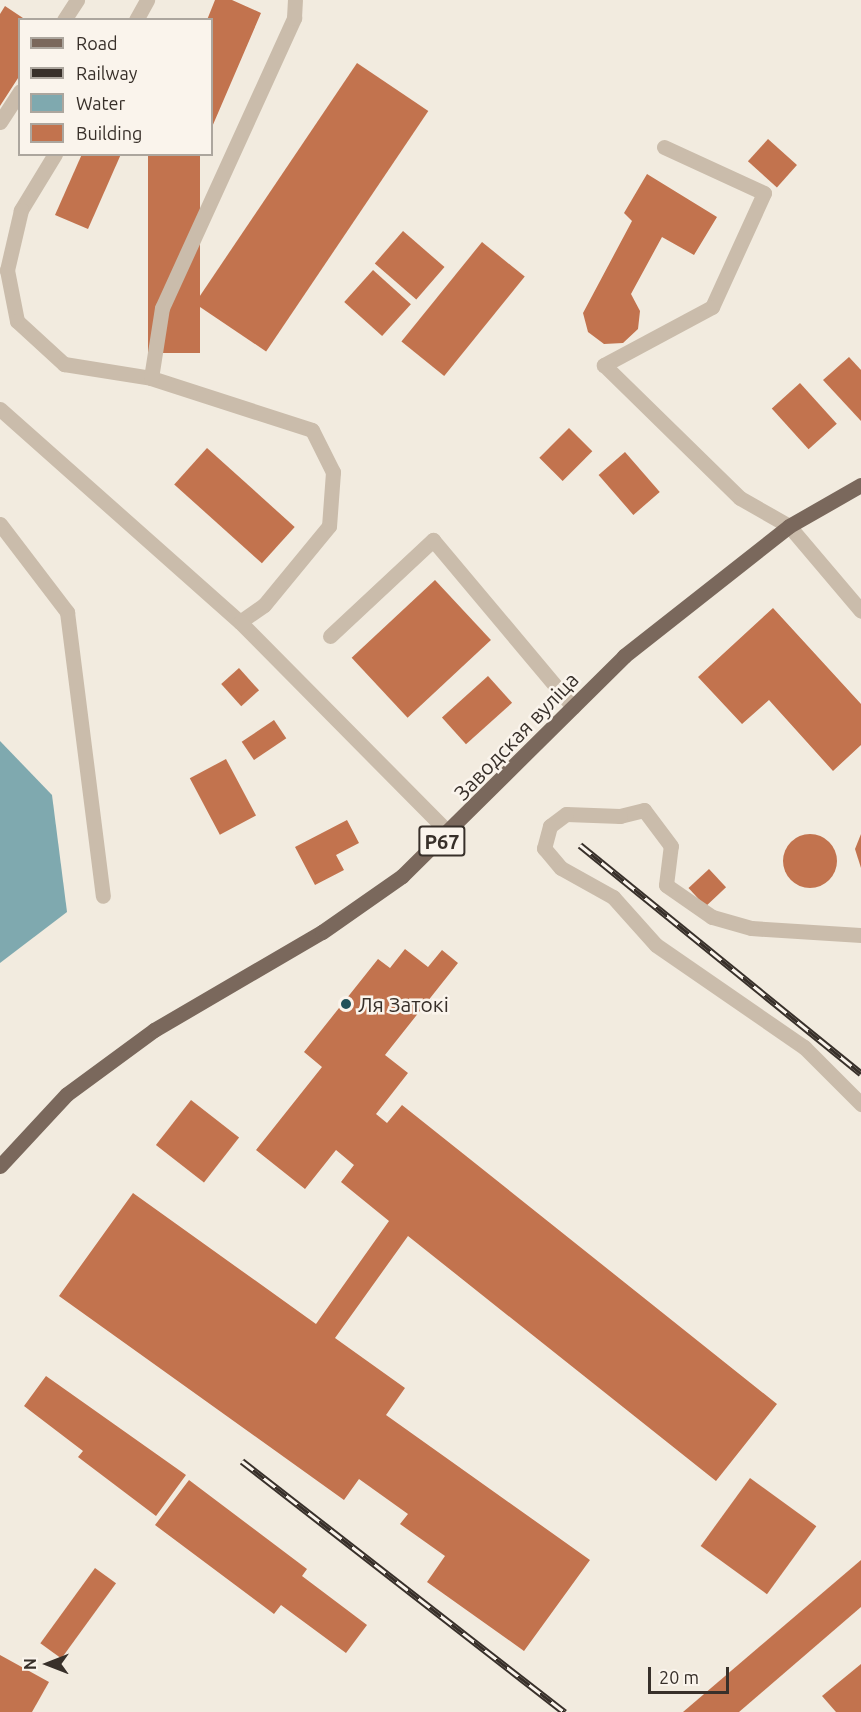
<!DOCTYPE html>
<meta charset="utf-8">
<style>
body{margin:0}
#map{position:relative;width:861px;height:1712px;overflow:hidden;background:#f2ebdf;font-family:Ubuntu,sans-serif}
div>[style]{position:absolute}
.water>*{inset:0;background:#7fa9af}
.building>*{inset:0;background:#c2734e;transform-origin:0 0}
.round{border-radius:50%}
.minor>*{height:15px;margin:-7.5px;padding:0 7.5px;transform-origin:7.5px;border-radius:7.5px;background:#cabcab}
.major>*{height:15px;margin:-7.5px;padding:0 7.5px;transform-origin:7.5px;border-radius:7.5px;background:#7a685c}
.rail>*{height:7px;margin-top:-3.5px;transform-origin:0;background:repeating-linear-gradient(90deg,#faf4ec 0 14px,#38302a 0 28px);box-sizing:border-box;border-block:2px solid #38302a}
.dots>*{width:16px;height:16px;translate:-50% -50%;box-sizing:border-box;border:3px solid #faf4ec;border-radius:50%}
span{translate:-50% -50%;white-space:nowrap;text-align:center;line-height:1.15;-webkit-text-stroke:5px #faf4ec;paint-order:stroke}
.shield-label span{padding:2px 4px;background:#faf4ec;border:2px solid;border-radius:4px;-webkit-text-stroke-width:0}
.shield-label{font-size:20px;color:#38302a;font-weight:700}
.street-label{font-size:21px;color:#38302a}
.poi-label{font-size:21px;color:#38302a}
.left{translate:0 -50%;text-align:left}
.legend{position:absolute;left:18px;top:18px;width:195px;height:138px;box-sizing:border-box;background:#faf4ec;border:2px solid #aca69e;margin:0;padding:8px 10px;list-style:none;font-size:18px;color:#38302a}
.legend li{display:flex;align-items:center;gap:12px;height:30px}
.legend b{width:30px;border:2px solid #aca69e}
.north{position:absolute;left:18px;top:1634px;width:60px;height:60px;-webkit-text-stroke:4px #faf4ec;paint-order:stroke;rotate:270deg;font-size:16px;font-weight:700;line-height:24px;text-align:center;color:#38302a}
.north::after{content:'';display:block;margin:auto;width:21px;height:27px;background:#38302a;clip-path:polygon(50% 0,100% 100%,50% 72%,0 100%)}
.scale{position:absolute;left:648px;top:1667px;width:81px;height:27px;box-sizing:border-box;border:3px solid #38302a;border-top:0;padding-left:8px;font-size:18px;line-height:21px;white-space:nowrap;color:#38302a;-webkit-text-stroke:4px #faf4ec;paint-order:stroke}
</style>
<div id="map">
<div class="water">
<div style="clip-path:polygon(0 741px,52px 795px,67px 912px,0 963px)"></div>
</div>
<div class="building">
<div style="clip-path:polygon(215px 0,232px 0,261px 13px,212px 127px,212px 20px,207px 20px)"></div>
<div style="clip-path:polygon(5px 6px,26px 20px,20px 20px,20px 75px,0 106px,0 14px)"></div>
<div style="left:357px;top:63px;width:86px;height:290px;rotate:34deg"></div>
<div style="left:768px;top:139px;width:39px;height:30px;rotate:42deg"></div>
<div style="clip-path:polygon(82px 154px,121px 154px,88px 229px,55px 215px)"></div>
<div style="left:148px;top:154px;width:52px;height:199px"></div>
<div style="clip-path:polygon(647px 174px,717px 217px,694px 255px,662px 237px,631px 294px,640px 311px,638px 329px,623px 343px,604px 344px,588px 332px,583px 313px,632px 221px,624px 213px)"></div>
<div style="left:403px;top:231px;width:55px;height:43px;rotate:41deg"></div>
<div style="left:482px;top:242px;width:55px;height:128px;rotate:39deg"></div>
<div style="left:373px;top:270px;width:51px;height:43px;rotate:42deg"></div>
<div style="clip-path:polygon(849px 357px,861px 370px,861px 421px,823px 380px)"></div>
<div style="left:800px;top:383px;width:55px;height:38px;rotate:48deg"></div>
<div style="left:569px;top:428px;width:33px;height:42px;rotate:45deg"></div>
<div style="left:207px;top:448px;width:118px;height:49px;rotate:42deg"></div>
<div style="left:625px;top:452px;width:53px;height:35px;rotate:49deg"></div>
<div style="left:435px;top:580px;width:82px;height:114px;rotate:47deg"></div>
<div style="clip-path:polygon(773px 608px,861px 704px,861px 745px,833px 771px,769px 700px,742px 724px,698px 677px)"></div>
<div style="left:239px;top:668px;width:30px;height:24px;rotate:48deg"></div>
<div style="left:488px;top:676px;width:36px;height:62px;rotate:48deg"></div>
<div style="left:274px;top:720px;width:22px;height:39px;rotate:56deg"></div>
<div style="left:226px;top:759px;width:64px;height:41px;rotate:62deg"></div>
<div style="clip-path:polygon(347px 820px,359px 843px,336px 855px,344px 870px,315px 885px,295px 847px)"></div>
<div class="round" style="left:783px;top:834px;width:54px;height:54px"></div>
<div style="clip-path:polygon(861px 834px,861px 868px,855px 849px)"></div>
<div style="left:709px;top:869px;width:25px;height:28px;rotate:47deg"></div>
<div style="clip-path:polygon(405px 949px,428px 967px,442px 950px,458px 963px,385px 1055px,408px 1073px,376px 1114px,387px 1123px,402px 1105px,777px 1404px,716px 1481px,408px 1236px,335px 1338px,405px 1388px,386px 1415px,590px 1560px,524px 1651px,427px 1582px,445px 1556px,400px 1524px,408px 1514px,359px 1479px,344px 1500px,59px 1296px,133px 1193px,316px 1324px,389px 1221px,341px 1182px,354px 1165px,336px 1150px,305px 1189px,256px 1150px,322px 1067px,304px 1052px,378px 959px,390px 968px)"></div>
<div style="left:191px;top:1100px;width:61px;height:57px;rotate:38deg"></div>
<div style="clip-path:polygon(46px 1376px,186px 1475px,156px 1516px,78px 1457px,83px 1451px,24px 1406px)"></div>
<div style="left:750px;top:1478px;width:82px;height:84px;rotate:36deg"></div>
<div style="clip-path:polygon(189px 1480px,307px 1569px,302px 1576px,367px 1625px,346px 1653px,281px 1605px,274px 1614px,155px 1525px)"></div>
<div style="clip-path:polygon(861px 1560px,861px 1607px,739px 1712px,683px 1712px)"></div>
<div style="left:95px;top:1568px;width:26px;height:93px;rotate:36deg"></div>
<div style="clip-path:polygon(0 1655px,49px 1682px,32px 1712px,0 1712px)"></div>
<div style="clip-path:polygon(861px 1664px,861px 1712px,836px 1712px,822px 1696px)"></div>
</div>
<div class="minor">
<div style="left:64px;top:20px;width:24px;rotate:-57deg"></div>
<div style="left:136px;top:20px;width:23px;rotate:-61deg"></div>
<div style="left:0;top:122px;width:37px;rotate:-57deg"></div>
<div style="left:664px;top:147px;width:110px;rotate:24.7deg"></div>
<div style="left:764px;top:193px;width:125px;rotate:114.5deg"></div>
<div style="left:712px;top:307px;width:123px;rotate:151.8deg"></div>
<div style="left:604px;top:365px;width:190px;rotate:44.4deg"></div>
<div style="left:740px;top:498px;width:56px;rotate:29.7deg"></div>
<div style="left:789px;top:526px;width:111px;rotate:49.7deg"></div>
<div style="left:55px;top:154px;width:66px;rotate:121.3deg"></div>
<div style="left:21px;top:210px;width:62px;rotate:103.1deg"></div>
<div style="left:7px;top:270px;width:52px;rotate:78.9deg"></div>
<div style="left:17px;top:321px;width:64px;rotate:42.5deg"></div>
<div style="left:64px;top:364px;width:88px;rotate:9.1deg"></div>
<div style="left:151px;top:378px;width:169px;rotate:17.9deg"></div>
<div style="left:312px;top:430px;width:47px;rotate:63.4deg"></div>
<div style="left:333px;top:472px;width:54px;rotate:94.2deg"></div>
<div style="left:329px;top:526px;width:102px;rotate:129.4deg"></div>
<div style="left:264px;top:605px;width:29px;rotate:145deg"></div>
<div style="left:151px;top:378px;width:71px;rotate:-81.1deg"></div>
<div style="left:162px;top:308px;width:319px;rotate:-65.5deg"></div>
<div style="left:294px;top:18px;width:18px;rotate:-87deg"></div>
<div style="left:0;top:409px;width:321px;rotate:41.6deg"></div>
<div style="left:240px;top:622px;width:298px;rotate:45.3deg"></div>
<div style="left:0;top:524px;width:111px;rotate:52.7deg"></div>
<div style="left:67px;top:612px;width:286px;rotate:82.8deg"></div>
<div style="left:330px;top:636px;width:141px;rotate:-43deg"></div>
<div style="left:433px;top:540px;width:218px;rotate:50deg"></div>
<div style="left:861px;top:935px;width:110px;rotate:-176.4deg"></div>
<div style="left:751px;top:928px;width:41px;rotate:-164.2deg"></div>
<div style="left:712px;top:917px;width:56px;rotate:-145.2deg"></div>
<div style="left:666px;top:885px;width:39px;rotate:-83deg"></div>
<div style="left:671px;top:846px;width:45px;rotate:-126.9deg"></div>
<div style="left:644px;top:810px;width:25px;rotate:166deg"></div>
<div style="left:620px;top:816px;width:54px;rotate:-177.9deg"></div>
<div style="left:566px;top:814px;width:20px;rotate:143deg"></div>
<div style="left:550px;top:826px;width:23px;rotate:105deg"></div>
<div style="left:544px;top:848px;width:26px;rotate:50deg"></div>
<div style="left:561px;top:868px;width:60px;rotate:29.1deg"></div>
<div style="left:613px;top:897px;width:64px;rotate:48.1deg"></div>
<div style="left:656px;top:945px;width:180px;rotate:34.6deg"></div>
<div style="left:804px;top:1047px;width:81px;rotate:45deg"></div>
</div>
<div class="major">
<div style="left:0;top:1166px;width:98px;rotate:-47.1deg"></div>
<div style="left:67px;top:1094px;width:108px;rotate:-36.3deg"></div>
<div style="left:154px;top:1030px;width:194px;rotate:-30.3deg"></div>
<div style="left:322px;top:932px;width:98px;rotate:-35deg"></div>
<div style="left:402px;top:876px;width:313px;rotate:-44.7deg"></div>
<div style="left:624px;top:656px;width:210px;rotate:-38.2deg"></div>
<div style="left:789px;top:526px;width:83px;rotate:-29.7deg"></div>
</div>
<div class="rail">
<div style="left:580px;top:845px;width:362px;rotate:39.1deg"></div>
<div style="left:242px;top:1461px;width:409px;rotate:37.9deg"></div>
</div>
<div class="dots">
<div style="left:346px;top:1004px;background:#215159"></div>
</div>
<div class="shield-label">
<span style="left:442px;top:841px">Р67</span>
</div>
<div class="street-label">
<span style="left:516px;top:736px;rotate:-46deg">Заводская вуліца</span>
</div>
<div class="poi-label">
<span class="left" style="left:358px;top:1004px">Ля Затокі</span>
</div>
<ul class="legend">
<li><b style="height:8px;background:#7a685c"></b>Road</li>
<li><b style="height:8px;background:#38302a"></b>Railway</li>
<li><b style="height:16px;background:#7fa9af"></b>Water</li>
<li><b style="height:16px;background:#c2734e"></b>Building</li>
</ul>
<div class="north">N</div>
<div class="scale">20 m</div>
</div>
